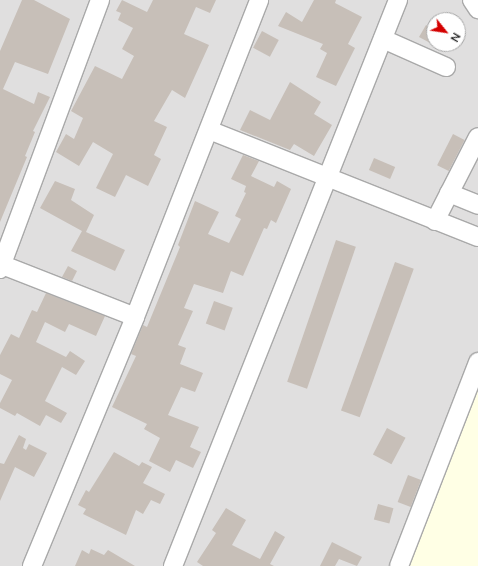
<!DOCTYPE html>
<style>
body{margin:0}
#map{position:relative;width:478px;height:566px;overflow:hidden;background:#f2efe9;font-family:Mulish,sans-serif}
div>[style]{position:absolute}
.residential>*{inset:0;background:#e0dfdf}
.education>*{inset:0;background:#ffffe5}
.building>*{inset:0;background:#c7bfb8;transform-origin:0 0}
.roads{filter:drop-shadow(1px 0 #a9a9a9) drop-shadow(-1px 0 #a9a9a9) drop-shadow(0 1px #a9a9a9) drop-shadow(0 -1px #a9a9a9)}
.minor>*{height:18px;margin:-9px;padding:0 9px;transform-origin:9px;border-radius:9px;background:#fff}
span{translate:-50% -50%;white-space:nowrap;text-align:center;line-height:1.15;-webkit-text-stroke:3.5px #fff;paint-order:stroke}
.north{position:absolute;left:426px;top:12px;width:40px;height:40px;box-sizing:border-box;background:#fff;border:1px solid #a7a7a7;border-radius:50%;rotate:120deg;font-size:11px;font-weight:700;line-height:16px;text-align:center;color:#222}
.north::after{content:'';display:block;margin:auto;width:14px;height:18px;background:#d40000;clip-path:polygon(50% 0,100% 100%,50% 72%,0 100%)}
</style>
<div id="map">
<div class="residential">
<div style="clip-path:polygon(evenodd,0 0,478px 0,478px 566px,0 566px,0 0,434px 20px,458px 20px,458px 44px,434px 44px,434px 20px)"></div>
</div>
<div class="education">
<div style="clip-path:polygon(478px 389px,478px 566px,404px 566px)"></div>
</div>
<div class="building">
<div style="clip-path:polygon(22px 0,34px 0,70px 19px,48px 74px,15px 62px,3px 89px,34px 104px,38px 92px,50px 97px,33px 131px,35px 132px,25px 156px,27px 157px,0 222px,0 51px)"></div>
<div style="clip-path:polygon(122px 0,147px 12px,153px 0,216px 0,210px 13px,196px 7px,184px 34px,209px 45px,185px 98px,172px 90px,154px 121px,167px 127px,154px 155px,161px 159px,148px 186px,126px 175px,115px 197px,96px 188px,113px 154px,93px 142px,79px 166px,56px 152px,66px 134px,74px 139px,83px 118px,71px 111px,95px 66px,122px 79px,134px 56px,122px 49px,133px 28px,118px 20px,121px 13px,116px 11px)"></div>
<div style="clip-path:polygon(314px 0,336px 0,335px 3px,362px 17px,348px 44px,355px 48px,336px 86px,316px 77px,327px 53px,320px 49px,323px 44px,278px 26px,286px 12px,302px 22px)"></div>
<div style="clip-path:polygon(426px 25px,434px 30px,434px 45px,419px 37px)"></div>
<div style="left:262px;top:31px;width:19px;height:19px;rotate:28deg"></div>
<div style="clip-path:polygon(290px 82px,321px 102px,314px 114px,332px 125px,314px 156px,294px 144px,290px 150px,240px 130px,250px 110px,270px 120px)"></div>
<div style="left:453px;top:134px;width:13px;height:35px;rotate:27deg"></div>
<div style="clip-path:polygon(243px 155px,259px 161px,251px 176px,274px 187px,277px 181px,291px 189px,276px 223px,271px 220px,267px 229px,264px 228px,243px 276px,231px 271px,223px 293px,194px 284px,184px 308px,193px 311px,178px 345px,186px 348px,180px 364px,203px 373px,195px 392px,181px 387px,168px 415px,199px 427px,190px 447px,201px 452px,193px 468px,176px 460px,170px 472px,149px 461px,160px 438px,144px 429px,147px 424px,112px 407px,136px 356px,131px 354px,143px 325px,147px 327px,180px 247px,178px 245px,195px 201px,219px 212px,208px 234px,229px 243px,241px 219px,235px 216px,246px 193px,244px 192px,246px 186px,231px 179px)"></div>
<div style="left:374px;top:158px;width:23px;height:13px;rotate:23deg"></div>
<div style="clip-path:polygon(55px 181px,75px 189px,71px 200px,94px 215px,86px 232px,125px 250px,115px 271px,71px 251px,82px 231px,40px 208px)"></div>
<div style="left:336px;top:240px;width:21px;height:150px;rotate:19deg"></div>
<div style="left:395px;top:262px;width:20px;height:158px;rotate:20deg"></div>
<div style="clip-path:polygon(68px 266px,77px 271px,72px 281px,62px 277px)"></div>
<div style="clip-path:polygon(46px 293px,105px 316px,96px 336px,69px 324px,65px 332px,45px 322px,36px 342px,66px 357px,70px 351px,85px 361px,76px 375px,62px 367px,45px 401px,67px 413px,61px 423px,46px 415px,40px 426px,17px 413px,15px 416px,0 408px,0 403px,12px 380px,0 374px,0 355px,11px 334px,19px 338px,32px 310px,37px 312px)"></div>
<div style="left:214px;top:301px;width:20px;height:24px;rotate:20deg"></div>
<div style="left:387px;top:428px;width:21px;height:30px;rotate:28deg"></div>
<div style="clip-path:polygon(19px 435px,26px 439px,23px 448px,26px 450px,29px 444px,47px 453px,34px 477px,15px 467px,0 501px,0 463px,4px 464px)"></div>
<div style="clip-path:polygon(114px 452px,139px 466px,142px 462px,152px 467px,143px 483px,165px 494px,160px 504px,151px 500px,143px 514px,136px 510px,126px 535px,83px 514px,86px 509px,78px 505px,86px 490px,89px 492px)"></div>
<div style="left:408px;top:475px;width:14px;height:29px;rotate:21deg"></div>
<div style="left:378px;top:504px;width:16px;height:16px;rotate:15deg"></div>
<div style="clip-path:polygon(226px 508px,246px 520px,232px 545px,260px 559px,275px 531px,285px 537px,270px 564px,274px 566px,203px 566px,197px 562px,216px 533px,212px 530px)"></div>
<div style="clip-path:polygon(332px 542px,362px 557px,357px 566px,339px 559px,335px 566px,320px 566px)"></div>
<div style="clip-path:polygon(91px 549px,104px 555px,108px 550px,135px 566px,75px 566px,82px 550px,89px 554px)"></div>
</div>
<div class="roads">
<div class="minor">
<div style="left:472px;top:0;width:11px;rotate:56deg"></div>
<div style="left:383px;top:39px;width:69px;rotate:24deg"></div>
<div style="left:209px;top:130px;width:289px;rotate:21.7deg"></div>
<div style="left:449px;top:193px;width:31px;rotate:22deg"></div>
<div style="left:435px;top:221px;width:94px;rotate:-62.9deg"></div>
<div style="left:0;top:264px;width:145px;rotate:21.4deg"></div>
<div style="left:0;top:269px;width:287px;rotate:-69.6deg"></div>
<div style="left:32px;top:566px;width:269px;rotate:-67.5deg"></div>
<div style="left:135px;top:317px;width:340px;rotate:-68.6deg"></div>
<div style="left:173px;top:566px;width:609px;rotate:-68.32deg"></div>
<div style="left:399px;top:566px;width:219px;rotate:-68.8deg"></div>
</div>
</div>
<div class="north">N</div>
</div>
